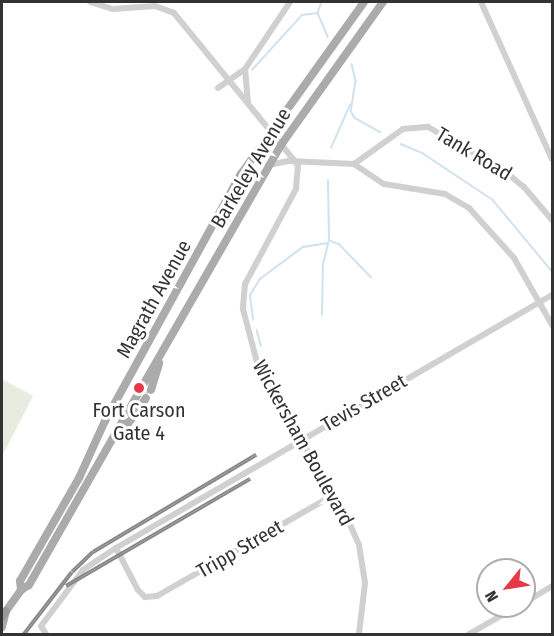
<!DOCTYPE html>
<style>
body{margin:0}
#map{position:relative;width:554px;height:636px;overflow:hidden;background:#fff;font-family:"Fira Sans Condensed",sans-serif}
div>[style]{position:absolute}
.green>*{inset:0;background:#e6ecdf}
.stream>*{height:1.5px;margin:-0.75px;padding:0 0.75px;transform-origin:0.75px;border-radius:0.75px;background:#cfe2ee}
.major-tunnel>*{height:8px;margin-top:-4px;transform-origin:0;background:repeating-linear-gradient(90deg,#d6d6d6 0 8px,transparent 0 12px)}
.minor>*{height:6px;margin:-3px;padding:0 3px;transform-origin:3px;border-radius:3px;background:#d0d0d0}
.major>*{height:8px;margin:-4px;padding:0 4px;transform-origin:4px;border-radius:4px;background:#ababab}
.highway>*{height:8px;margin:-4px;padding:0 4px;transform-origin:4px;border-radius:4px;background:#9a9a9a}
.rail>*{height:4px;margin-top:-2px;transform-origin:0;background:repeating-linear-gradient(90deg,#fff 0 4.5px,#888 0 9px);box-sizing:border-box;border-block:2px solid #888}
.dots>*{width:16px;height:16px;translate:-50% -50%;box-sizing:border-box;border:3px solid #fff;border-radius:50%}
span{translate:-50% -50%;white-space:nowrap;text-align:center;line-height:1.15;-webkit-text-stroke:6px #fff;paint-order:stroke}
.street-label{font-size:20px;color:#333}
.poi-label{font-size:20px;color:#333}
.frame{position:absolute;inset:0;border:3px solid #333;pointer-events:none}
.north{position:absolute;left:476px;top:558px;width:60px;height:60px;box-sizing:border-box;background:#fff;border:2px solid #adadad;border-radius:50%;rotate:240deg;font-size:16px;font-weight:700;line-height:24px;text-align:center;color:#333}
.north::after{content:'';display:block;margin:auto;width:21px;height:27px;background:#e63946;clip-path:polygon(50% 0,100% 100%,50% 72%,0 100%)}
</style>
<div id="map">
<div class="green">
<div style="clip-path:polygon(2px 379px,33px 396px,2px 456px)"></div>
</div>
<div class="stream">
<div style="left:322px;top:2px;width:12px;rotate:110deg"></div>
<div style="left:318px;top:13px;width:26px;rotate:67deg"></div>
<div style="left:352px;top:64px;width:17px;rotate:77deg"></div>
<div style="left:356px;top:81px;width:30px;rotate:99deg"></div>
<div style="left:351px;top:111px;width:8px;rotate:60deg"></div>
<div style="left:355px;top:118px;width:29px;rotate:29deg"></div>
<div style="left:252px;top:70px;width:74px;rotate:-47.7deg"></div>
<div style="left:302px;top:15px;width:16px;rotate:-7deg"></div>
<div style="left:401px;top:144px;width:25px;rotate:23deg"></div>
<div style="left:424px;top:154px;width:83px;rotate:33.7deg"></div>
<div style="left:493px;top:200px;width:92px;rotate:50.3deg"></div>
<div style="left:331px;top:148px;width:47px;rotate:-66.2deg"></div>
<div style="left:331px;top:241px;width:9px;rotate:21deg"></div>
<div style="left:339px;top:244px;width:46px;rotate:45.9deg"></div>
<div style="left:322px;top:315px;width:51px;rotate:-88.9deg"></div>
<div style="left:323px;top:264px;width:25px;rotate:-76deg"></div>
<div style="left:329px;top:240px;width:59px;rotate:-91deg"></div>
<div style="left:253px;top:320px;width:25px;rotate:-97deg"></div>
<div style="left:250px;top:295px;width:19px;rotate:-58deg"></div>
<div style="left:260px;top:279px;width:54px;rotate:-36.7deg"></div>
<div style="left:303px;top:247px;width:25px;rotate:-9deg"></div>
<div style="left:257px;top:330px;width:16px;rotate:75deg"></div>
</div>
<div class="major-tunnel">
<div style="left:134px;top:391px;width:9px;rotate:-58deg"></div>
<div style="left:142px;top:396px;width:10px;rotate:-61deg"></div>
</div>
<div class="minor">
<div style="left:90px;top:2px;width:24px;rotate:17deg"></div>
<div style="left:113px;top:9px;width:42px;rotate:-4.1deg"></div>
<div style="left:155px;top:6px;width:20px;rotate:20deg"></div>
<div style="left:174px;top:13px;width:196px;rotate:50.8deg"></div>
<div style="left:298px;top:165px;width:24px;rotate:95deg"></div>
<div style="left:296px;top:189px;width:108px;rotate:118.2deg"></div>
<div style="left:245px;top:284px;width:25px;rotate:95deg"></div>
<div style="left:243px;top:309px;width:59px;rotate:75.3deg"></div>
<div style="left:258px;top:366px;width:178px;rotate:59.7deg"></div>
<div style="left:348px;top:520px;width:27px;rotate:66deg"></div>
<div style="left:359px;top:545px;width:38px;rotate:81deg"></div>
<div style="left:365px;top:583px;width:51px;rotate:96.7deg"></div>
<div style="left:481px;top:2px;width:172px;rotate:65.7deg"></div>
<div style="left:218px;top:88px;width:33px;rotate:-35deg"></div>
<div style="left:248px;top:103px;width:34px;rotate:-95deg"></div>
<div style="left:245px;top:69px;width:81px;rotate:-56.1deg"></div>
<div style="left:354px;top:164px;width:36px;rotate:34deg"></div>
<div style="left:384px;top:184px;width:62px;rotate:9.3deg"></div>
<div style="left:445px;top:194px;width:28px;rotate:30deg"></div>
<div style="left:469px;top:208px;width:67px;rotate:48deg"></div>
<div style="left:514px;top:258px;width:77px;rotate:60.4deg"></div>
<div style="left:268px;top:165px;width:21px;rotate:-11deg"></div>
<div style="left:289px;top:161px;width:65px;rotate:2.6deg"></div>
<div style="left:354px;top:164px;width:60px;rotate:-35.5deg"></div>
<div style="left:403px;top:129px;width:25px;rotate:-5deg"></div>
<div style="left:428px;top:127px;width:84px;rotate:29.3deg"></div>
<div style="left:501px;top:168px;width:30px;rotate:40deg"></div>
<div style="left:524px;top:187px;width:43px;rotate:49.7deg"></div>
<div style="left:116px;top:548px;width:47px;rotate:62.4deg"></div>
<div style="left:138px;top:590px;width:10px;rotate:45deg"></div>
<div style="left:145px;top:597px;width:12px;rotate:-5deg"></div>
<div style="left:157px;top:596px;width:203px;rotate:-29.8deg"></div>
<div style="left:524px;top:603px;width:33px;rotate:-31deg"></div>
<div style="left:46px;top:634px;width:9px;rotate:-122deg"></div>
<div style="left:41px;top:626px;width:70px;rotate:-53.1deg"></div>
<div style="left:83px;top:570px;width:40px;rotate:-34deg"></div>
<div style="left:116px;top:548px;width:504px;rotate:-30.13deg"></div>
<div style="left:469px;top:634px;width:56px;rotate:-29.7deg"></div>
</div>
<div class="major">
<div style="left:143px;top:385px;width:277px;rotate:-60.1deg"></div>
<div style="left:281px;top:145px;width:176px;rotate:-54.5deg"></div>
<div style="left:151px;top:390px;width:28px;rotate:-73deg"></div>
<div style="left:123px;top:431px;width:40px;rotate:-55.1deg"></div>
<div style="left:21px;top:590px;width:9px;rotate:-32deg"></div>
<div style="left:29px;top:585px;width:220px;rotate:-60.3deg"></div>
<div style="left:2px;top:627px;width:16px;rotate:-76deg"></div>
<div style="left:6px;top:611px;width:26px;rotate:-54deg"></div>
<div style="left:21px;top:590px;width:9px;rotate:-96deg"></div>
<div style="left:20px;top:581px;width:119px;rotate:-60.2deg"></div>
<div style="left:79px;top:478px;width:63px;rotate:-65.5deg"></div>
<div style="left:105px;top:421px;width:282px;rotate:-61.2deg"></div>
<div style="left:241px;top:174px;width:211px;rotate:-54.4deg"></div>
</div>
<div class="highway">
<div style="left:2px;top:617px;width:7px;rotate:-56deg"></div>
</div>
<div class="rail">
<div style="left:66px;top:586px;width:213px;rotate:-30.2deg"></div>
<div style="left:24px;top:634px;width:78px;rotate:-52.3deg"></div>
<div style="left:72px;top:572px;width:29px;rotate:-44deg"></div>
<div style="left:93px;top:552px;width:190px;rotate:-30.8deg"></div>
</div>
<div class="dots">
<div style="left:139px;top:388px;background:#e63946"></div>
</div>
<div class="street-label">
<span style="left:474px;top:154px;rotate:31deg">Tank Road</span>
<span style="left:251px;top:168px;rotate:-59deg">Barkeley Avenue</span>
<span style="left:154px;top:299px;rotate:-61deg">Magrath Avenue</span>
<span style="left:364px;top:403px;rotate:-30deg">Tevis Street</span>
<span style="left:303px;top:443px;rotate:61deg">Wickersham Boulevard</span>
<span style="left:240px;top:549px;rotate:-30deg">Tripp Street</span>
</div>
<div class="poi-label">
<span style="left:139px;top:422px">Fort Carson<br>Gate 4</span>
</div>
<div class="frame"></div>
<div class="north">N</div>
</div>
